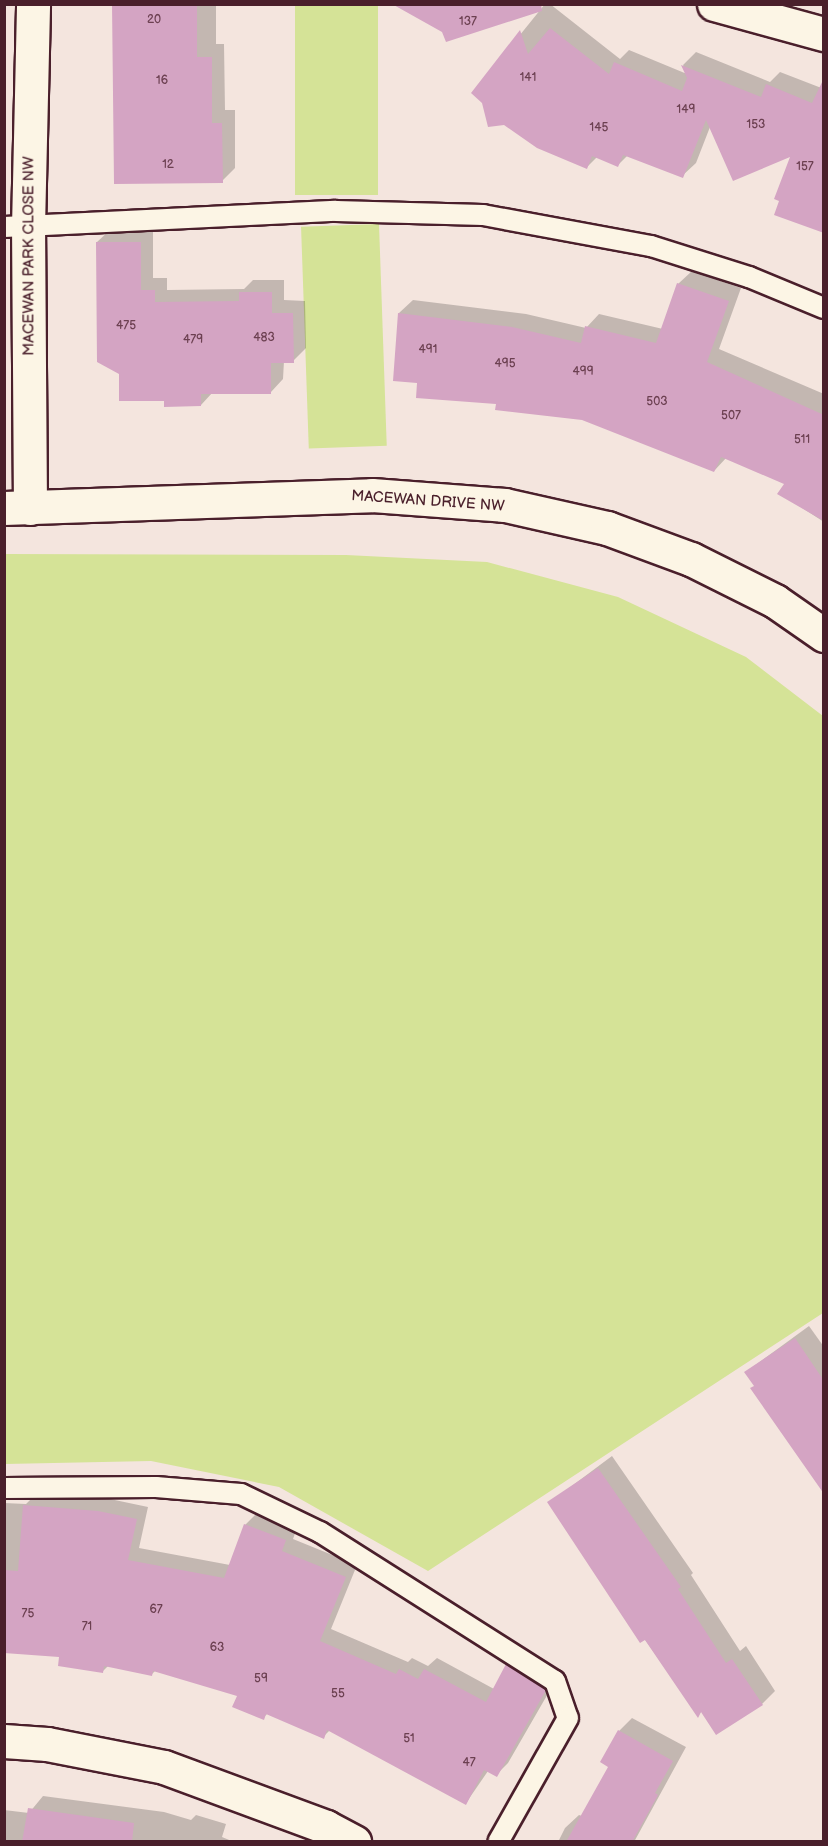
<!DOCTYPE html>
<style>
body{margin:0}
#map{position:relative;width:828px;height:1846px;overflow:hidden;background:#f4e5de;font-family:"Balsamiq Sans",sans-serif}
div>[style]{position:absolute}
.green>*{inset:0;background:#d5e397;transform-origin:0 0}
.shadow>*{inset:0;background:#0003}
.building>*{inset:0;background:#d4a4c3}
.roads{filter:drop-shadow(2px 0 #4a1f2b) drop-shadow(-2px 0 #4a1f2b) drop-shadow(0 2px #4a1f2b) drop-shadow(0 -2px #4a1f2b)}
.service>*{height:20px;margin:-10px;padding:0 10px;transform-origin:10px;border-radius:10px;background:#fcf5e5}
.minor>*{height:33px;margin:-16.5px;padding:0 16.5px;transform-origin:16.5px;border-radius:16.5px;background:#fcf5e5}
.tertiary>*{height:33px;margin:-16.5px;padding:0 16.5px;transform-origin:16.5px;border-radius:16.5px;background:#fcf5e5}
span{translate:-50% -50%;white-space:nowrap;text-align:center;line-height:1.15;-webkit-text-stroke:5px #fcf5e5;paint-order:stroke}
.number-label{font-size:12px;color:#6c4051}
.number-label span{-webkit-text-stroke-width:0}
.street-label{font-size:15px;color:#4a1f2b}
.frame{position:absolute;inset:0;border:6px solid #4a1f2b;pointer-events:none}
</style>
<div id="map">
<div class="green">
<div style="left:295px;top:5px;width:83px;height:190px"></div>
<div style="left:379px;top:224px;width:222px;height:78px;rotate:88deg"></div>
<div style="clip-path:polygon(5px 554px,346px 555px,487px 562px,618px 597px,746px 657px,823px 716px,823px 1313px,428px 1571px,279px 1487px,151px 1461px,5px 1464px)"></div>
</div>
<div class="shadow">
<div style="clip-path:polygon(114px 4px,216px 4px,216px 44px,224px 44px,225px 110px,235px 110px,235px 168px,222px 181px)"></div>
<div style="clip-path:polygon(545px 4px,550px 4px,620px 59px,629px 50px,687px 74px,683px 65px,696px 52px,770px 82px,780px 72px,824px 89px,793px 155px,710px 127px,696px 163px,682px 176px,628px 155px,618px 165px,598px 156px,587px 167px,473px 93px)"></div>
<div style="clip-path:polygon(153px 229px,153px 278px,167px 278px,167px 290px,244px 289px,253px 280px,284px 280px,284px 300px,305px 301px,306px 348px,293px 361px,284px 361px,283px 379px,271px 392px,213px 392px,201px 405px,166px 399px,120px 373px,97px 242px,110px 230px)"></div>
<div style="clip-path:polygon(692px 271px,741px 288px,719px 349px,824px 394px,824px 522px,779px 493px,786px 483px,727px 457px,714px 471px,583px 419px,419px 382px,399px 313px,413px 300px,526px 314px,586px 328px,599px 314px,663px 329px,678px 284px)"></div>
<div style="clip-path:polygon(809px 1326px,824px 1347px,824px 1493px,746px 1372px)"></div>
<div style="clip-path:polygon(612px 1456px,693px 1573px,691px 1575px,740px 1651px,746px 1646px,775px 1691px,762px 1704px,702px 1711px,698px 1715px,549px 1503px)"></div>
<div style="clip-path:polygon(36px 1494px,110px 1499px,148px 1507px,139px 1548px,230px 1565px,245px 1525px,257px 1513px,297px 1528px,293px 1539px,357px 1565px,331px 1629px,408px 1662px,412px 1658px,428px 1666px,437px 1658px,494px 1689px,507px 1665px,519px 1653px,557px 1678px,508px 1763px,496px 1775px,488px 1771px,466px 1803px,330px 1730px,323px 1737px,268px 1713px,263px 1718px,239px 1695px,156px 1670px,151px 1675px,109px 1665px,102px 1672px,61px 1655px,4px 1651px,4px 1503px,26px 1504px)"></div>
<div style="clip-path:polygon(632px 1718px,686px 1747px,634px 1842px,558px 1842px,565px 1828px,579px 1815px,582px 1816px,610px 1766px,619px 1731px)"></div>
<div style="clip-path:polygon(43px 1796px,164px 1812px,191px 1820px,196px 1815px,226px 1824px,222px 1837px,234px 1842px,4px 1842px,4px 1810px,29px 1813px)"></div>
</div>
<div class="building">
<div style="clip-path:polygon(112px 4px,197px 4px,197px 57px,212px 57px,212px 123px,222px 123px,223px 183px,114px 184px)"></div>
<div style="clip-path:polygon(392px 4px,541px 4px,542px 11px,446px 42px,442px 32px)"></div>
<div style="clip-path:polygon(550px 28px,609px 74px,614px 62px,682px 91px,687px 78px,681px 65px,761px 97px,766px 84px,812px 103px,824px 78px,824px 233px,774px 215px,779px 201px,774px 199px,790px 157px,733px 181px,706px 120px,683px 178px,623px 155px,618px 167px,592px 156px,587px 169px,537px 148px,504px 125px,488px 127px,482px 103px,471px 93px,520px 30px,528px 54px)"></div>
<div style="clip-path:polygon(96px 242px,141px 242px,141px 290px,155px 290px,155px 302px,239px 301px,239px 292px,272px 292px,272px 313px,293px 313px,294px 363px,271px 363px,271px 394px,201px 394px,201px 406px,164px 407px,164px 401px,119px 401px,119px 374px,97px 362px)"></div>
<div style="clip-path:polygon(677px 283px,729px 301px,707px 362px,824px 415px,824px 521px,777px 494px,784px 484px,721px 457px,714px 472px,582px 420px,495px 410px,496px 404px,416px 398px,417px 383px,393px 381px,398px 313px,512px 327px,581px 343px,585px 326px,656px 343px)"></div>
<div style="clip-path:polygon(795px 1338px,824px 1381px,824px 1494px,750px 1388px,754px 1386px,744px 1372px)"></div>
<div style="clip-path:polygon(598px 1468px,681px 1587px,678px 1589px,726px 1663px,732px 1659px,763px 1705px,716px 1735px,701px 1712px,698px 1718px,645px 1640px,640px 1643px,547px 1502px)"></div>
<div style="clip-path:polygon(23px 1505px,98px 1511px,137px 1519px,128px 1560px,224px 1578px,244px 1524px,286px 1540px,282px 1551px,346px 1577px,320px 1641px,396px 1674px,399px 1669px,418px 1679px,424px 1669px,486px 1702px,506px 1664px,546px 1690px,497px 1777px,484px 1770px,466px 1805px,327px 1730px,324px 1739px,266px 1714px,264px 1720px,232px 1707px,237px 1696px,153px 1671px,152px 1676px,104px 1666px,103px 1673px,58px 1666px,59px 1657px,4px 1653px,4px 1570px,18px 1571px)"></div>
<div style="clip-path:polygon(618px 1730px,673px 1761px,655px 1793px,658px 1795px,632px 1842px,566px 1842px,608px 1767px,600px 1762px)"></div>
<div style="clip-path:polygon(28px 1808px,134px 1823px,132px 1842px,22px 1842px)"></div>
</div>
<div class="roads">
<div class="service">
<div style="left:4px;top:227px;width:332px;rotate:-2.8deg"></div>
<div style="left:336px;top:211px;width:147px;rotate:1.6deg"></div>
<div style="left:483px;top:215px;width:171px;rotate:10.5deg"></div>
<div style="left:651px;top:246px;width:103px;rotate:17.6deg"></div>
<div style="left:749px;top:277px;width:81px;rotate:22.5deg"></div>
<div style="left:4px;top:1488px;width:152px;rotate:-0.4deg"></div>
<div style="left:156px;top:1487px;width:85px;rotate:4.7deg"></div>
<div style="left:241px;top:1494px;width:88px;rotate:25.7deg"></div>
<div style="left:320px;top:1532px;width:278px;rotate:32.4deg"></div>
<div style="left:555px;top:1681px;width:39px;rotate:71deg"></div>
<div style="left:568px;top:1718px;width:142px;rotate:119.4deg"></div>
</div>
<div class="minor">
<div style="left:714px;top:4px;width:114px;rotate:15.3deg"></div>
<div style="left:30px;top:508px;width:281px;rotate:-90.4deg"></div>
<div style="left:28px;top:227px;width:223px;rotate:-88.7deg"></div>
<div style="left:4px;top:1741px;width:43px;rotate:4deg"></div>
<div style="left:47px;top:1744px;width:119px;rotate:11.1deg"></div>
<div style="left:164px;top:1767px;width:173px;rotate:20.3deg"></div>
<div style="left:326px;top:1827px;width:32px;rotate:28deg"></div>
</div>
<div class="tertiary">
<div style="left:4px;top:508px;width:368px;rotate:-2deg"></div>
<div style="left:372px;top:495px;width:133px;rotate:4.3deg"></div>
<div style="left:505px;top:505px;width:105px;rotate:12.7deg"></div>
<div style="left:607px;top:528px;width:90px;rotate:20.3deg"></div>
<div style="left:691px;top:559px;width:94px;rotate:26.6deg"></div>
<div style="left:775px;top:601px;width:60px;rotate:34.8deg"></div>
</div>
</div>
<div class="number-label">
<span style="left:154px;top:20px">20</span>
<span style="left:468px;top:22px">137</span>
<span style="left:528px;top:78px">141</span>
<span style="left:162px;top:81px">16</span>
<span style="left:686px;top:110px">149</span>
<span style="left:756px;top:125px">153</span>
<span style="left:599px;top:128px">145</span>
<span style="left:168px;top:165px">12</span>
<span style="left:805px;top:167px">157</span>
<span style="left:126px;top:326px">475</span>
<span style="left:264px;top:338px">483</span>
<span style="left:193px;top:340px">479</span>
<span style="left:428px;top:350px">491</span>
<span style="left:505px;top:364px">495</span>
<span style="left:583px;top:372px">499</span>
<span style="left:657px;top:402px">503</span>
<span style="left:731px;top:416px">507</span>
<span style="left:802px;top:440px">511</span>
<span style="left:156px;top:1610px">67</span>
<span style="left:28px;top:1614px">75</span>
<span style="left:87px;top:1627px">71</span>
<span style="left:217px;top:1648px">63</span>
<span style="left:261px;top:1679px">59</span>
<span style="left:338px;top:1694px">55</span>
<span style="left:409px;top:1739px">51</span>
<span style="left:469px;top:1763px">47</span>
</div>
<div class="street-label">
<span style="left:29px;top:256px;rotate:-90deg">MACEWAN PARK CLOSE NW</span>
<span style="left:428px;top:501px;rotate:4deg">MACEWAN DRIVE NW</span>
</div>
<div class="frame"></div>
</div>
